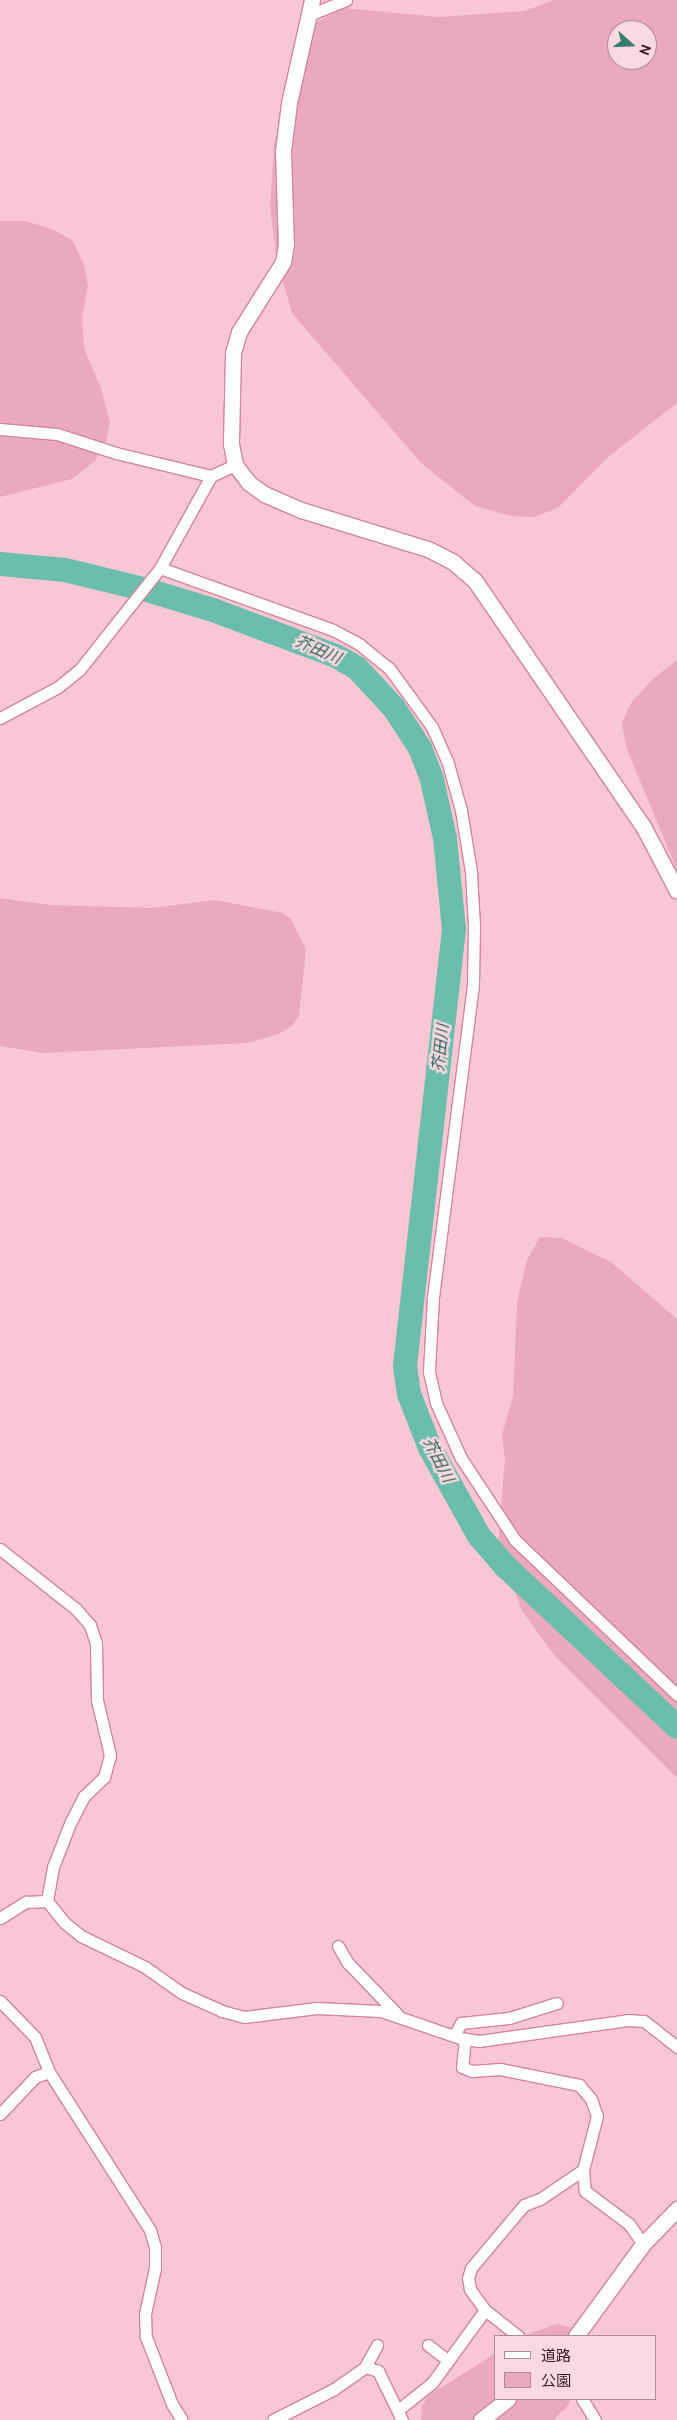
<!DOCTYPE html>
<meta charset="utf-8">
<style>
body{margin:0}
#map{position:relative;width:677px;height:2420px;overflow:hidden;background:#f9c6d6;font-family:Cabin,"Noto Sans JP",sans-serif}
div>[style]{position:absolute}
.green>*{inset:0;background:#eaa9be}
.river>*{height:24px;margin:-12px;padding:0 12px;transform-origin:12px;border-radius:12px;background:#6cbeac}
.roads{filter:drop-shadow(1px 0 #d2849e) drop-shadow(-1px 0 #d2849e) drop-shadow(0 1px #d2849e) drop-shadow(0 -1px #d2849e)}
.street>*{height:11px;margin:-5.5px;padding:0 5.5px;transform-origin:5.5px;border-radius:5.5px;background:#fff}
.secondary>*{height:15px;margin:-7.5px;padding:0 7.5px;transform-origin:7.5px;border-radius:7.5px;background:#fff}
span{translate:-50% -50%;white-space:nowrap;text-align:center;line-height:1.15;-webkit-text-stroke:4.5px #fbd9e3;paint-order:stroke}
.water-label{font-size:16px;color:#1f6155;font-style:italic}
.legend{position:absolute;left:494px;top:2335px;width:162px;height:65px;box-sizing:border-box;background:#fbd9e3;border:1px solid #ad8c96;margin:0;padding:6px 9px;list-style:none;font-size:15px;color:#371923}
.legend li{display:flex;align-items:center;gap:10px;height:25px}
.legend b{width:25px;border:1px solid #ad8c96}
.north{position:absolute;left:607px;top:20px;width:50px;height:50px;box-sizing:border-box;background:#fbd9e3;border:1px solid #ad8c96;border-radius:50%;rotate:110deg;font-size:14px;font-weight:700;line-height:20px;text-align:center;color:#371923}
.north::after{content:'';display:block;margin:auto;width:18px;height:22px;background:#387b6d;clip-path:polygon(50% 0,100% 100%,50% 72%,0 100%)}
</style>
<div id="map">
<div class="green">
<div style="clip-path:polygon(evenodd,554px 0,677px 0,677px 403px,608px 457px,559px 507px,535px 517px,511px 516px,475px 506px,421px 463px,292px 313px,277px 261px,270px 208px,274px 144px,292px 79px,313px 24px,343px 8px,439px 17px,525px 11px,554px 0,617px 30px,647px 30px,647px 60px,617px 60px,617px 30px)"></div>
<div style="clip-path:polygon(0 221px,25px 221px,54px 230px,73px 241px,84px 265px,88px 286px,82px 318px,84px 348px,101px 388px,110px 422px,106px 442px,95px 461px,72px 479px,0 497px)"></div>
<div style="clip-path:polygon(677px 660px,677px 870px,626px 747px,622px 723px,631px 703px,654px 678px)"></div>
<div style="clip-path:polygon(0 898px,50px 905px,152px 908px,216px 900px,282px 913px,291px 919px,306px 949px,299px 1015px,293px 1025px,279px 1034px,247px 1043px,43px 1053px,0 1046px)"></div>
<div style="clip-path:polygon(540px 1237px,562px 1238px,611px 1262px,677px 1319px,677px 1778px,555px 1656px,522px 1611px,498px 1546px,505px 1459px,502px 1435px,513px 1396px,517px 1302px,527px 1260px)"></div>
<div style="clip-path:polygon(557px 2324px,584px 2331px,589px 2336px,523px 2336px)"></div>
<div style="clip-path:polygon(496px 2353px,496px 2399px,571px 2399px,567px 2407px,553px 2420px,421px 2420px,422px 2406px,428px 2396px)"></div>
</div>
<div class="river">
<div style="left:0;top:564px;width:65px;rotate:5.3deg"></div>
<div style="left:65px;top:570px;width:84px;rotate:13.7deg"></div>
<div style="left:147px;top:590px;width:69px;rotate:16.9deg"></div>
<div style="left:213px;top:610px;width:131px;rotate:20.5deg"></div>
<div style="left:336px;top:656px;width:24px;rotate:30deg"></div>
<div style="left:357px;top:668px;width:54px;rotate:47.2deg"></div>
<div style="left:394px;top:708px;width:48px;rotate:57deg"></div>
<div style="left:420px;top:748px;width:34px;rotate:69deg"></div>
<div style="left:432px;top:780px;width:59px;rotate:77.4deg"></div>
<div style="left:445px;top:838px;width:91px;rotate:84.4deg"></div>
<div style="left:454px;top:929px;width:440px;rotate:96.4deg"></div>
<div style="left:405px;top:1366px;width:28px;rotate:82deg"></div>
<div style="left:409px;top:1394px;width:58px;rotate:68.7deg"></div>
<div style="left:430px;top:1448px;width:101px;rotate:60.9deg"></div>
<div style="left:479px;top:1536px;width:40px;rotate:49deg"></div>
<div style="left:505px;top:1566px;width:236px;rotate:43.1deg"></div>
</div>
<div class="roads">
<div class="street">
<div style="left:309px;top:15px;width:40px;rotate:-22deg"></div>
<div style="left:0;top:429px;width:57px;rotate:5deg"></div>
<div style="left:57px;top:434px;width:62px;rotate:17.9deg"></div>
<div style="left:116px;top:453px;width:98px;rotate:13.6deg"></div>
<div style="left:211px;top:476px;width:26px;rotate:-25deg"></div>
<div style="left:160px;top:568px;width:184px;rotate:19.7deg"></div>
<div style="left:333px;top:630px;width:30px;rotate:28deg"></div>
<div style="left:359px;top:644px;width:38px;rotate:39deg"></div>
<div style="left:389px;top:668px;width:73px;rotate:53.9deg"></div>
<div style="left:432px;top:727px;width:36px;rotate:66deg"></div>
<div style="left:447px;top:760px;width:52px;rotate:74.4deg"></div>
<div style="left:461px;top:810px;width:63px;rotate:80.8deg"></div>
<div style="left:471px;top:872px;width:54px;rotate:86.8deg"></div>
<div style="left:474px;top:926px;width:59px;rotate:91deg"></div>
<div style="left:473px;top:985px;width:315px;rotate:97.3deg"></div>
<div style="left:433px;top:1297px;width:75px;rotate:93.1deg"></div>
<div style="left:429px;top:1372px;width:32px;rotate:77deg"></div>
<div style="left:436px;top:1403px;width:60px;rotate:65.6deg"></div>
<div style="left:461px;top:1458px;width:98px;rotate:56.6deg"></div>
<div style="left:515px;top:1540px;width:224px;rotate:43.7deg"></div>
<div style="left:0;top:718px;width:66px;rotate:-28.1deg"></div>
<div style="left:58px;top:687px;width:28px;rotate:-39deg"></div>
<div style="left:80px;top:669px;width:129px;rotate:-51.6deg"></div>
<div style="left:160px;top:568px;width:105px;rotate:-61deg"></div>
<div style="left:0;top:1549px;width:97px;rotate:38.3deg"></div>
<div style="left:76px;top:1609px;width:21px;rotate:49deg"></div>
<div style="left:90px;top:1625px;width:19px;rotate:72deg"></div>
<div style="left:96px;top:1643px;width:57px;rotate:89deg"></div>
<div style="left:97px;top:1700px;width:57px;rotate:76.7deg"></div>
<div style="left:110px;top:1755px;width:23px;rotate:105deg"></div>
<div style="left:104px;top:1777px;width:28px;rotate:136deg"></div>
<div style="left:84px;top:1796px;width:28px;rotate:117deg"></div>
<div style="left:71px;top:1821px;width:49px;rotate:111.4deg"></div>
<div style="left:53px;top:1867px;width:35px;rotate:100deg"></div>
<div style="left:0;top:1918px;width:31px;rotate:-32deg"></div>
<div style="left:26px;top:1902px;width:21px;rotate:-3deg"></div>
<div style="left:47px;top:1901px;width:28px;rotate:51deg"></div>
<div style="left:65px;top:1923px;width:21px;rotate:39deg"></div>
<div style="left:81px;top:1936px;width:71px;rotate:25.8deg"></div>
<div style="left:145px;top:1967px;width:45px;rotate:35.1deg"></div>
<div style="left:182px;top:1993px;width:44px;rotate:24.2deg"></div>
<div style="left:222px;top:2011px;width:23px;rotate:15deg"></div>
<div style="left:244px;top:2017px;width:73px;rotate:-7.1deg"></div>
<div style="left:316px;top:2008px;width:65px;rotate:2.6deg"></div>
<div style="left:381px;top:2011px;width:83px;rotate:18.9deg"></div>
<div style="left:460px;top:2038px;width:19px;rotate:9deg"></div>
<div style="left:479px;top:2041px;width:150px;rotate:-8deg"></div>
<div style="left:628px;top:2020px;width:16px;rotate:4deg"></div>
<div style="left:644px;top:2021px;width:42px;rotate:38.2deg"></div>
<div style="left:338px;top:1946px;width:20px;rotate:60deg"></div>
<div style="left:348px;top:1963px;width:71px;rotate:46.1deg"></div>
<div style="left:0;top:2001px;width:50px;rotate:45.8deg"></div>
<div style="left:35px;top:2037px;width:38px;rotate:68deg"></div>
<div style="left:49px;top:2072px;width:188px;rotate:57.4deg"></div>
<div style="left:150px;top:2230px;width:18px;rotate:74deg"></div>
<div style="left:155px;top:2247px;width:21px;rotate:90deg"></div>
<div style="left:155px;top:2268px;width:47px;rotate:102.3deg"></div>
<div style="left:145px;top:2314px;width:23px;rotate:88deg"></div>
<div style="left:146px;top:2337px;width:72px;rotate:68.8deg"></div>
<div style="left:172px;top:2404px;width:19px;rotate:58deg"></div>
<div style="left:454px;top:2036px;width:15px;rotate:-62deg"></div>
<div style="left:461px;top:2023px;width:48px;rotate:-5.9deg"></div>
<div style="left:509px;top:2018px;width:50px;rotate:-17.4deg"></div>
<div style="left:465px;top:2039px;width:28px;rotate:96deg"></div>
<div style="left:462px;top:2067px;width:11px;rotate:22deg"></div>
<div style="left:472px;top:2071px;width:28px;rotate:-4deg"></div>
<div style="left:500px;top:2069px;width:81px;rotate:11.4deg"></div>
<div style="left:579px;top:2085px;width:18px;rotate:49deg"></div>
<div style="left:591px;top:2099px;width:18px;rotate:71deg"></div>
<div style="left:597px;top:2116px;width:56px;rotate:104.5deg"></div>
<div style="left:583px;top:2170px;width:21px;rotate:85deg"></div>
<div style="left:585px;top:2191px;width:55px;rotate:36.9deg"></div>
<div style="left:629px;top:2224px;width:24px;rotate:55deg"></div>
<div style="left:0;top:2114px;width:51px;rotate:-46.6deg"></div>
<div style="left:35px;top:2077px;width:15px;rotate:-20deg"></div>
<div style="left:485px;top:2310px;width:42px;rotate:38.2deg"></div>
<div style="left:428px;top:2345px;width:24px;rotate:38deg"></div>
<div style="left:365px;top:2367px;width:25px;rotate:-61deg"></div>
<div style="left:582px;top:2399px;width:25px;rotate:58deg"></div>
<div style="left:398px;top:2410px;width:43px;rotate:-38.5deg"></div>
<div style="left:432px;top:2383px;width:90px;rotate:-54deg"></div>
<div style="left:485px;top:2310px;width:26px;rotate:-126deg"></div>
<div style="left:470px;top:2289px;width:11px;rotate:-100deg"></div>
<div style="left:468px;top:2278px;width:10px;rotate:-73deg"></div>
<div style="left:471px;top:2268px;width:82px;rotate:-49.9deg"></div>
<div style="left:524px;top:2205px;width:17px;rotate:-21deg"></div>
<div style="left:540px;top:2199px;width:52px;rotate:-34deg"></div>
<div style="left:273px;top:2420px;width:68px;rotate:-26.9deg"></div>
<div style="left:334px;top:2389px;width:38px;rotate:-35deg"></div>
<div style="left:365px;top:2367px;width:14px;rotate:17deg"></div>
<div style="left:378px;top:2371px;width:55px;rotate:63.9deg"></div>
</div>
<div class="secondary">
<div style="left:312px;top:0;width:106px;rotate:102.6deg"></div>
<div style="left:289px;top:103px;width:48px;rotate:97.1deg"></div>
<div style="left:283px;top:151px;width:93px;rotate:88.2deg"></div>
<div style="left:286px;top:244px;width:18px;rotate:99deg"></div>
<div style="left:283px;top:262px;width:83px;rotate:122.2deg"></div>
<div style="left:239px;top:332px;width:22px;rotate:106deg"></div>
<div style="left:233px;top:353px;width:91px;rotate:91.3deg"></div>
<div style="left:231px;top:444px;width:21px;rotate:79deg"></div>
<div style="left:235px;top:465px;width:23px;rotate:52deg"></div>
<div style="left:249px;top:483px;width:19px;rotate:36deg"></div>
<div style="left:264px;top:494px;width:40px;rotate:23.4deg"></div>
<div style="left:301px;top:510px;width:133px;rotate:17.1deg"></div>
<div style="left:428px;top:549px;width:27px;rotate:27deg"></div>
<div style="left:452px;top:561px;width:30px;rotate:41deg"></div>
<div style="left:475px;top:581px;width:297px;rotate:55.6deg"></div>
<div style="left:643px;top:826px;width:73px;rotate:62.4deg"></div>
<div style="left:576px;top:2336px;width:114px;rotate:-53.9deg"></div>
<div style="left:643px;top:2244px;width:49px;rotate:-45.8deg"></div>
<div style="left:481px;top:2420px;width:34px;rotate:-38deg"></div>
</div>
</div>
<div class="water-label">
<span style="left:318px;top:650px;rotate:23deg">芥田川</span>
<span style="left:441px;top:1048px;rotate:-84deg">芥田川</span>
<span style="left:438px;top:1460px;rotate:63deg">芥田川</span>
</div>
<ul class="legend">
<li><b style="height:6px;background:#fff"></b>道路</li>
<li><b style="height:14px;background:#eaa9be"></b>公園</li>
</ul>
<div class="north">N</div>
</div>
